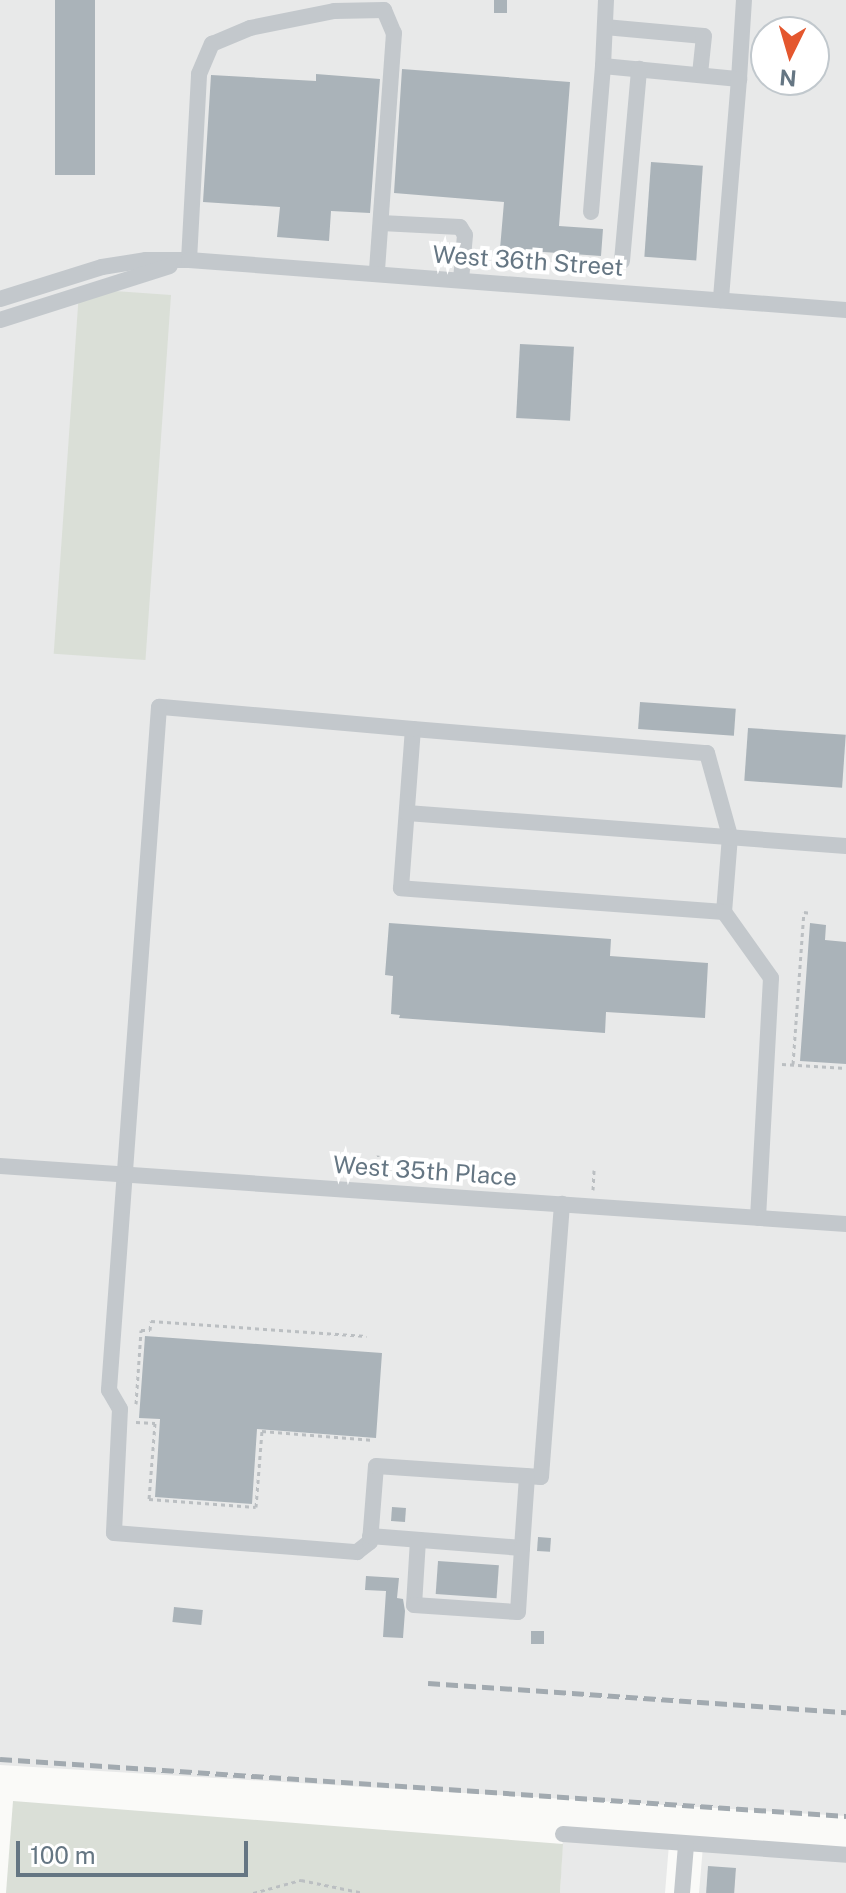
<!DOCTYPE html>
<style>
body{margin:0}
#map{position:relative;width:846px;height:1893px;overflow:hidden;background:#fafaf8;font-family:"Public Sans",sans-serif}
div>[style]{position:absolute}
.built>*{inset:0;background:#e8e9e9}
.green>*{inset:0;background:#dadfd7;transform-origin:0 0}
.building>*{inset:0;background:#aab3b9;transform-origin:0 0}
.path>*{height:3px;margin-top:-1.5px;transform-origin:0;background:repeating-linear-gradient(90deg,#bbbfc2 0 4px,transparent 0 8px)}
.minor>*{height:16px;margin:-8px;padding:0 8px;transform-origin:8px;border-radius:8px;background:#c3c8cc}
.rail>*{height:5px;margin-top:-2.5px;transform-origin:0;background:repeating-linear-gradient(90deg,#a2aab0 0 12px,transparent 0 18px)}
span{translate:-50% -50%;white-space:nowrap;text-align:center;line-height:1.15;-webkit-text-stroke:8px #fff;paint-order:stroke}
.street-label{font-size:24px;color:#657683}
.north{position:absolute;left:750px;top:16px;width:80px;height:80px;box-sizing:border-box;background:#fff;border:2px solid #c1c8cd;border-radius:50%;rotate:185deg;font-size:22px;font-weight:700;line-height:32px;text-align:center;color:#657683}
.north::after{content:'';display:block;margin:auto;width:28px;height:36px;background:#e4572e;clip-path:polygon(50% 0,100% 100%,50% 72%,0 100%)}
.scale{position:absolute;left:16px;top:1841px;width:232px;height:36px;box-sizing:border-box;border:4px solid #657683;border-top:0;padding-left:10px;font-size:24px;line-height:28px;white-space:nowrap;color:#657683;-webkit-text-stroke:6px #fff;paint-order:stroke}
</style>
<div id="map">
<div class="built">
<div style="clip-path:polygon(evenodd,0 0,846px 0,846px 1816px,0 1765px,0 0,766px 32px,814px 32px,814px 80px,766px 80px,766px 32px)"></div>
<div style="clip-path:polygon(563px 1834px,669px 1844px,665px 1893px,560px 1893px)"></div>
<div style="clip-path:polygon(703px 1846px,846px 1855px,846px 1893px,699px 1893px)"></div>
</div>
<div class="green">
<div style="left:171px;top:295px;width:366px;height:92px;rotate:94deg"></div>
<div style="clip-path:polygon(13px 1801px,563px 1844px,560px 1893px,6px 1893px)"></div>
</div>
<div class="building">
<div style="left:55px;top:0;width:40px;height:175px"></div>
<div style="left:494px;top:0;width:13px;height:13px"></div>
<div style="clip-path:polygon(402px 69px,570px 82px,559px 226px,603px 229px,601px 256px,500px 249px,504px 202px,394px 193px)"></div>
<div style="clip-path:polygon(316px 74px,380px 79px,370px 213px,331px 211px,329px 241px,277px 237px,280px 207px,203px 202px,211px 75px,316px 81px)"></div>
<div style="left:651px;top:162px;width:52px;height:95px;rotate:4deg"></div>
<div style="left:520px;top:344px;width:54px;height:74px;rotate:3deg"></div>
<div style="left:640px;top:702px;width:96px;height:27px;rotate:4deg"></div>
<div style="left:748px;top:728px;width:98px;height:53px;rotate:4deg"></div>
<div style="clip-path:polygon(389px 923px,611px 939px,610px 956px,708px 963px,705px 1018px,606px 1012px,605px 1033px,399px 1018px,400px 1015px,391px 1014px,393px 976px,385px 975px)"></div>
<div style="clip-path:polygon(810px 923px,826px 925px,825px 940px,846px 942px,846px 1064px,800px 1061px)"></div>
<div style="clip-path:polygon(145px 1336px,382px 1353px,376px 1438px,257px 1429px,252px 1504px,155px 1497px,160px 1419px,139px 1418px)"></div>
<div style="left:392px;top:1507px;width:14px;height:14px;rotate:4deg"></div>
<div style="left:538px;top:1537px;width:13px;height:14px;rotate:4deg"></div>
<div style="left:438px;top:1561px;width:61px;height:33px;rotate:4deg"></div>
<div style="clip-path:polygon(366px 1576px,399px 1578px,397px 1598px,403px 1599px,405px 1611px,403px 1638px,383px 1637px,386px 1591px,365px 1590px)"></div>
<div style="left:174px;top:1607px;width:29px;height:15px;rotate:6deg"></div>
<div style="left:531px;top:1631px;width:13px;height:13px"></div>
<div style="left:708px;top:1866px;width:28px;height:27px;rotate:4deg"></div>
</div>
<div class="path">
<div style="left:782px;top:1064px;width:64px;rotate:3.6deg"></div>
<div style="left:793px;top:1064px;width:152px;rotate:-85.9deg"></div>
<div style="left:804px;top:912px;width:7px;rotate:8deg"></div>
<div style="left:376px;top:1172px;width:17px;rotate:-83deg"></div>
<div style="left:593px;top:1190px;width:20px;rotate:-87deg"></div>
<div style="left:136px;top:1404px;width:74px;rotate:-86.1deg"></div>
<div style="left:141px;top:1330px;width:9px"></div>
<div style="left:150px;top:1330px;width:9px;rotate:-84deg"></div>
<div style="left:151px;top:1321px;width:216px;rotate:4deg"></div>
<div style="left:136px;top:1422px;width:19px;rotate:3deg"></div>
<div style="left:155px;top:1423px;width:76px;rotate:94.5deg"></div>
<div style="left:149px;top:1499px;width:107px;rotate:4.3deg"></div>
<div style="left:256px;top:1507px;width:76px;rotate:-85.5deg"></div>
<div style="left:262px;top:1431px;width:112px;rotate:4.6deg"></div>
<div style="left:253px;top:1893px;width:50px;rotate:-15.2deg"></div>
<div style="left:301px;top:1880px;width:64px;rotate:11.7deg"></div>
</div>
<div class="minor">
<div style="left:605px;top:27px;width:99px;rotate:5.2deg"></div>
<div style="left:704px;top:36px;width:39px;rotate:96deg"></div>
<div style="left:603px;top:66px;width:66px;rotate:-87.4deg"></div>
<div style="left:739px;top:79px;width:79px;rotate:-86.4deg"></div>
<div style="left:591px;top:212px;width:146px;rotate:-85.3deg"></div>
<div style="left:603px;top:66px;width:137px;rotate:5.5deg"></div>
<div style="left:739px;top:79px;width:222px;rotate:94.7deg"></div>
<div style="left:381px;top:223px;width:79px;rotate:2.9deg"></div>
<div style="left:460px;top:227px;width:9px;rotate:58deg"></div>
<div style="left:465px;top:235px;width:45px;rotate:95.1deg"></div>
<div style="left:189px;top:260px;width:186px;rotate:-86.9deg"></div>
<div style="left:199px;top:74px;width:33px;rotate:-67deg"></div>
<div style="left:212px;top:44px;width:41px;rotate:-22.8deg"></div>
<div style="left:250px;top:28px;width:86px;rotate:-11.4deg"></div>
<div style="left:334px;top:11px;width:50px;rotate:-1.1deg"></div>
<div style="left:384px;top:10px;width:25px;rotate:67deg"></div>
<div style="left:394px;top:33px;width:241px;rotate:94.1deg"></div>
<div style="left:622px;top:261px;width:193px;rotate:-84.9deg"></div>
<div style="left:0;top:299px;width:107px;rotate:-17.4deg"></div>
<div style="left:102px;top:267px;width:45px;rotate:-9deg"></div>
<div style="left:146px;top:260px;width:43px"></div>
<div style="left:189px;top:260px;width:659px;rotate:4.35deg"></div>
<div style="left:0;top:320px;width:178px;rotate:-17.6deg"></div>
<div style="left:413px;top:729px;width:295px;rotate:4.7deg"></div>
<div style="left:707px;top:753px;width:86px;rotate:74.5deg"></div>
<div style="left:730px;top:836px;width:76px;rotate:94.5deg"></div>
<div style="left:724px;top:912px;width:324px;rotate:-175.8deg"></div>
<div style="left:401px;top:888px;width:159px;rotate:-85.7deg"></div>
<div style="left:413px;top:729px;width:255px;rotate:-175deg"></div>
<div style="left:159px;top:707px;width:685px;rotate:94.19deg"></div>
<div style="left:109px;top:1390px;width:22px;rotate:60deg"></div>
<div style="left:120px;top:1409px;width:124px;rotate:92.8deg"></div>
<div style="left:114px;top:1533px;width:244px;rotate:4.5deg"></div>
<div style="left:357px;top:1552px;width:16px;rotate:-38deg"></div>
<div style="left:370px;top:1542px;width:76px;rotate:-85.5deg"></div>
<div style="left:376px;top:1466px;width:165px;rotate:3.8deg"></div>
<div style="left:541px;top:1477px;width:274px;rotate:-85.6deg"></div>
<div style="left:407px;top:813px;width:440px;rotate:4.3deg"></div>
<div style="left:724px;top:912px;width:81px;rotate:54.5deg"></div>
<div style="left:771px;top:978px;width:240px;rotate:93.1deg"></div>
<div style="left:0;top:1166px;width:848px;rotate:3.92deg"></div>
<div style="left:370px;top:1536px;width:152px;rotate:4.5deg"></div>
<div style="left:522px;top:1548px;width:72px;rotate:-86deg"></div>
<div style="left:418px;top:1540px;width:65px;rotate:93.5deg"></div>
<div style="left:414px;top:1605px;width:104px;rotate:3.9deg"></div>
<div style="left:518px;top:1612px;width:64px;rotate:-86.4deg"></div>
<div style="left:563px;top:1834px;width:284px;rotate:4.2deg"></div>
<div style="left:682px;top:1893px;width:48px;rotate:-85.2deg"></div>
</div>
<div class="rail">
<div style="left:428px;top:1683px;width:419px;rotate:4deg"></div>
<div style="left:0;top:1759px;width:848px;rotate:3.85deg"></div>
</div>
<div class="street-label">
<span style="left:528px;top:261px;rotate:4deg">West 36th Street</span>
<span style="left:425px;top:1171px;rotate:4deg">West 35th Place</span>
</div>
<div class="north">N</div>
<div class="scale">100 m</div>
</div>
